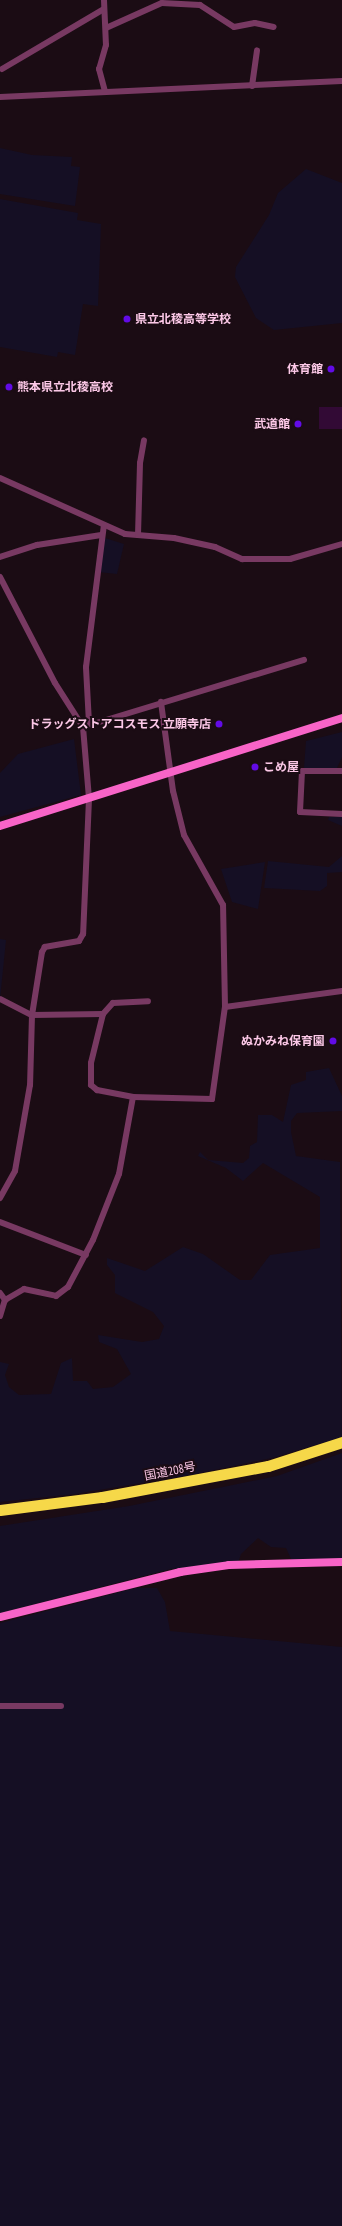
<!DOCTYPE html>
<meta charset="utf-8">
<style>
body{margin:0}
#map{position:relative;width:342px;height:2226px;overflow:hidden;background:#1b0c14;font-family:"PT Sans Narrow","Noto Sans JP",sans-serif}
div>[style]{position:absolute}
.green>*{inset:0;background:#150f24}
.water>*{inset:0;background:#320a35;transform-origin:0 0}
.street>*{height:6px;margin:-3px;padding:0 3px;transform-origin:3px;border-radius:3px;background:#783962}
.secondary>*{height:8px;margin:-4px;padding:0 4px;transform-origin:4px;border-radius:4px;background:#f864c7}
.highway>*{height:11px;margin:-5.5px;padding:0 5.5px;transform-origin:5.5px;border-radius:5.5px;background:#f6d849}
.dots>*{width:11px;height:11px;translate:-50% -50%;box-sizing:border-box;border:2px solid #1b0c14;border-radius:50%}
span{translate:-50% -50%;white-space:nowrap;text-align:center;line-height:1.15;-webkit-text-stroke:4px #1b0c14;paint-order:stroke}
.poi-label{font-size:12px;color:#fcc8e7;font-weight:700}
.left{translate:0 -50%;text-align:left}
.right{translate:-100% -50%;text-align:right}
.street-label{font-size:12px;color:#fcc8e7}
</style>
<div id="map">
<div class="green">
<div style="clip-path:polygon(0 148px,32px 155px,72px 157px,71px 166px,80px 167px,75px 206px,0 194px)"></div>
<div style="clip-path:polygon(306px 169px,342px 183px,342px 323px,274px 330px,256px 318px,235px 277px,236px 267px,269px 215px,278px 193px)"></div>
<div style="clip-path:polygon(0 199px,78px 213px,77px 220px,101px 224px,98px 306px,83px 304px,75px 355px,58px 352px,57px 357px,0 347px)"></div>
<div style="clip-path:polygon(105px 538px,124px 544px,117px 574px,98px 572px)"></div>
<div style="clip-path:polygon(342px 732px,342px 757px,337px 768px,304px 768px,306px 741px)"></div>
<div style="clip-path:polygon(74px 739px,81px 795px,0 817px,0 773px,18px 754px)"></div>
<div style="clip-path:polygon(329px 817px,342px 817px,342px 826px,328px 820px)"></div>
<div style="clip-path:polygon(342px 856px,342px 872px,327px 873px,327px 886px,320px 891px,264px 888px,268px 861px,329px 867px)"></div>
<div style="clip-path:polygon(265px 862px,258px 909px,232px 902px,221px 869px)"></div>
<div style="clip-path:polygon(0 939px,6px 940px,0 999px)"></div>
<div style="clip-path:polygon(329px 1068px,342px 1096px,342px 1111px,297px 1113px,291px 1121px,291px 1132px,296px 1156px,340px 1162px,342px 1437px,272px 1458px,195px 1474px,75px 1494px,0 1502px,0 1362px,9px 1364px,5px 1375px,9px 1387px,19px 1395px,51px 1394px,61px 1363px,72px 1358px,73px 1381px,87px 1381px,93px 1389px,113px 1387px,131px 1374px,117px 1349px,99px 1342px,98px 1335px,142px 1342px,159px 1339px,164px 1326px,153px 1312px,115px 1293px,115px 1275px,107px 1265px,107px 1258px,145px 1271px,183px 1247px,203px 1254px,240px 1280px,251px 1280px,270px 1255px,320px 1248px,320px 1197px,263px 1163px,243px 1181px,226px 1168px,198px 1156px,200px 1152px,208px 1160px,243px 1163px,249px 1158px,250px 1146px,257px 1142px,258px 1115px,272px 1115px,283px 1122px,291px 1085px,306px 1080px,306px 1072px)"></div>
<div style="clip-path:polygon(342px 1453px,342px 1559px,292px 1561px,286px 1548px,271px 1547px,258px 1538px,241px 1554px,238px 1563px,171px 1569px,0 1613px,0 1526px,129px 1506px,277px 1476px)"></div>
<div style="clip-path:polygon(135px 1588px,157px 1588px,165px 1602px,170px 1631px,342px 1647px,342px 2226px,0 2226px,0 1623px)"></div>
</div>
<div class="water">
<div style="left:342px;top:407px;width:22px;height:23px;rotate:90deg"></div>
</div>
<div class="street">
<div style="left:104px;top:0;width:45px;rotate:87.5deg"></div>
<div style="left:106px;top:45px;width:25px;rotate:106deg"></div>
<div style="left:99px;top:69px;width:23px;rotate:75deg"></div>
<div style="left:106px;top:28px;width:61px;rotate:-24.1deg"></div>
<div style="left:162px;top:3px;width:38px;rotate:3deg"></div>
<div style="left:200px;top:5px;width:40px;rotate:32.9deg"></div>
<div style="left:234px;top:27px;width:21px;rotate:-11deg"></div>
<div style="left:255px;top:23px;width:19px;rotate:12deg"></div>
<div style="left:2px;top:69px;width:118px;rotate:-30.5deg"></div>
<div style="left:252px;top:86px;width:36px;rotate:-82deg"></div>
<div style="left:0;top:97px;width:342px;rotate:-2.7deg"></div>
<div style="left:0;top:478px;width:137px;rotate:24.1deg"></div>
<div style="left:125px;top:534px;width:49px;rotate:4.7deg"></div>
<div style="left:174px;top:538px;width:42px;rotate:12.4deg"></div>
<div style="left:215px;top:547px;width:30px;rotate:24deg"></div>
<div style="left:242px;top:559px;width:48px"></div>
<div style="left:290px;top:559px;width:54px;rotate:-16.1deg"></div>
<div style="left:138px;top:535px;width:72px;rotate:-88.4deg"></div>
<div style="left:140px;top:463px;width:23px;rotate:-80deg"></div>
<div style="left:0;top:557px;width:39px;rotate:-18deg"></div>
<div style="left:37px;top:545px;width:65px;rotate:-8.9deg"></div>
<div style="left:0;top:577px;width:119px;rotate:62.6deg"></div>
<div style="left:55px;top:683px;width:52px;rotate:57.5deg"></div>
<div style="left:83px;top:727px;width:72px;rotate:85.2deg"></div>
<div style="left:89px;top:799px;width:135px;rotate:92.5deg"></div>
<div style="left:83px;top:934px;width:8px;rotate:120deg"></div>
<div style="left:79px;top:941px;width:35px;rotate:170deg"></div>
<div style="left:45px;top:947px;width:6px;rotate:121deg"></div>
<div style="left:42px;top:952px;width:64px;rotate:99deg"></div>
<div style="left:32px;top:1015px;width:70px;rotate:91.6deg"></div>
<div style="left:30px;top:1085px;width:87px;rotate:99.9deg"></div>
<div style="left:15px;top:1171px;width:31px;rotate:119deg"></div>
<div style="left:89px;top:723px;width:56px;rotate:-93.1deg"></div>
<div style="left:86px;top:667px;width:143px;rotate:-82.8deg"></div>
<div style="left:83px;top:727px;width:231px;rotate:-16.9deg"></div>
<div style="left:342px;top:771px;width:40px;rotate:180deg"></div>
<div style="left:302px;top:771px;width:41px;rotate:92.8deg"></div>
<div style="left:300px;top:812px;width:42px;rotate:2.7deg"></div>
<div style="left:0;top:999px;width:36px;rotate:27deg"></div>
<div style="left:32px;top:1015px;width:71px;rotate:-0.8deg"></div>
<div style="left:103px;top:1014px;width:15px;rotate:-48deg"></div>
<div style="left:113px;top:1003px;width:35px;rotate:-3deg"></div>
<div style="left:225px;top:1007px;width:118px;rotate:-7.8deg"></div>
<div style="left:103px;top:1014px;width:50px;rotate:103.8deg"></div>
<div style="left:91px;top:1063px;width:22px;rotate:90deg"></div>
<div style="left:91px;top:1085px;width:8px;rotate:40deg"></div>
<div style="left:97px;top:1090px;width:37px;rotate:11deg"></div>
<div style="left:0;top:1222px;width:92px;rotate:21deg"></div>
<div style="left:0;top:1293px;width:9px;rotate:54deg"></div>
<div style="left:0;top:1316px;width:17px;rotate:-73deg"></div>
<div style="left:5px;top:1300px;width:22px;rotate:-30deg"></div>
<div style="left:24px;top:1289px;width:33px;rotate:12deg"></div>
<div style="left:56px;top:1296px;width:15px;rotate:-37deg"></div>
<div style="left:68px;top:1287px;width:53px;rotate:-62deg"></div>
<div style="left:93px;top:1240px;width:71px;rotate:-68.5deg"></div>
<div style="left:119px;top:1174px;width:78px;rotate:-79.7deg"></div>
<div style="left:133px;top:1097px;width:79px;rotate:1.5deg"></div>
<div style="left:212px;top:1099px;width:93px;rotate:-82deg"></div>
<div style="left:225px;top:1007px;width:102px;rotate:-91.1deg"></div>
<div style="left:223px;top:905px;width:80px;rotate:-119.1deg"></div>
<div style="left:184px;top:835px;width:45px;rotate:-104deg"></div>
<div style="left:173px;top:791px;width:90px;rotate:-97.7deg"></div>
<div style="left:0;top:1706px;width:61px"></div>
</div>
<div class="secondary">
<div style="left:0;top:826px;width:359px;rotate:-17.5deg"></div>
<div style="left:0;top:1617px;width:186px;rotate:-14deg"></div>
<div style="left:180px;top:1572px;width:49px;rotate:-8.1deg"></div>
<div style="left:229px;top:1565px;width:113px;rotate:-1.5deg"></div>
</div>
<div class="highway">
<div style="left:0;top:1510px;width:103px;rotate:-7.3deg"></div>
<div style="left:102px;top:1497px;width:169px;rotate:-10.6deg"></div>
<div style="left:268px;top:1466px;width:78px;rotate:-18deg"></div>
</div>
<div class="dots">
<div style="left:127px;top:319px;background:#620be6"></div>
<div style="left:331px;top:369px;background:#620be6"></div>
<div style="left:9px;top:387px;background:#620be6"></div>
<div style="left:298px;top:424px;background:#620be6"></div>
<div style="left:219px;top:724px;background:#620be6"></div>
<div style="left:255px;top:767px;background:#620be6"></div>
<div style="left:333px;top:1041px;background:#620be6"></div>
</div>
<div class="poi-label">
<span class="left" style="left:135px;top:319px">県立北稜高等学校</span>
<span class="right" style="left:323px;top:369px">体育館</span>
<span class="left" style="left:17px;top:387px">熊本県立北稜高校</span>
<span class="right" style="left:290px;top:424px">武道館</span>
<span class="right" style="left:211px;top:724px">ドラッグストアコスモス 立願寺店</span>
<span class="left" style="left:263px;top:767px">こめ屋</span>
<span class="right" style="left:325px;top:1041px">ぬかみね保育園</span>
</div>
<div class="street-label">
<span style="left:170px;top:1471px;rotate:-11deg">国道208号</span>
</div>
</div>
